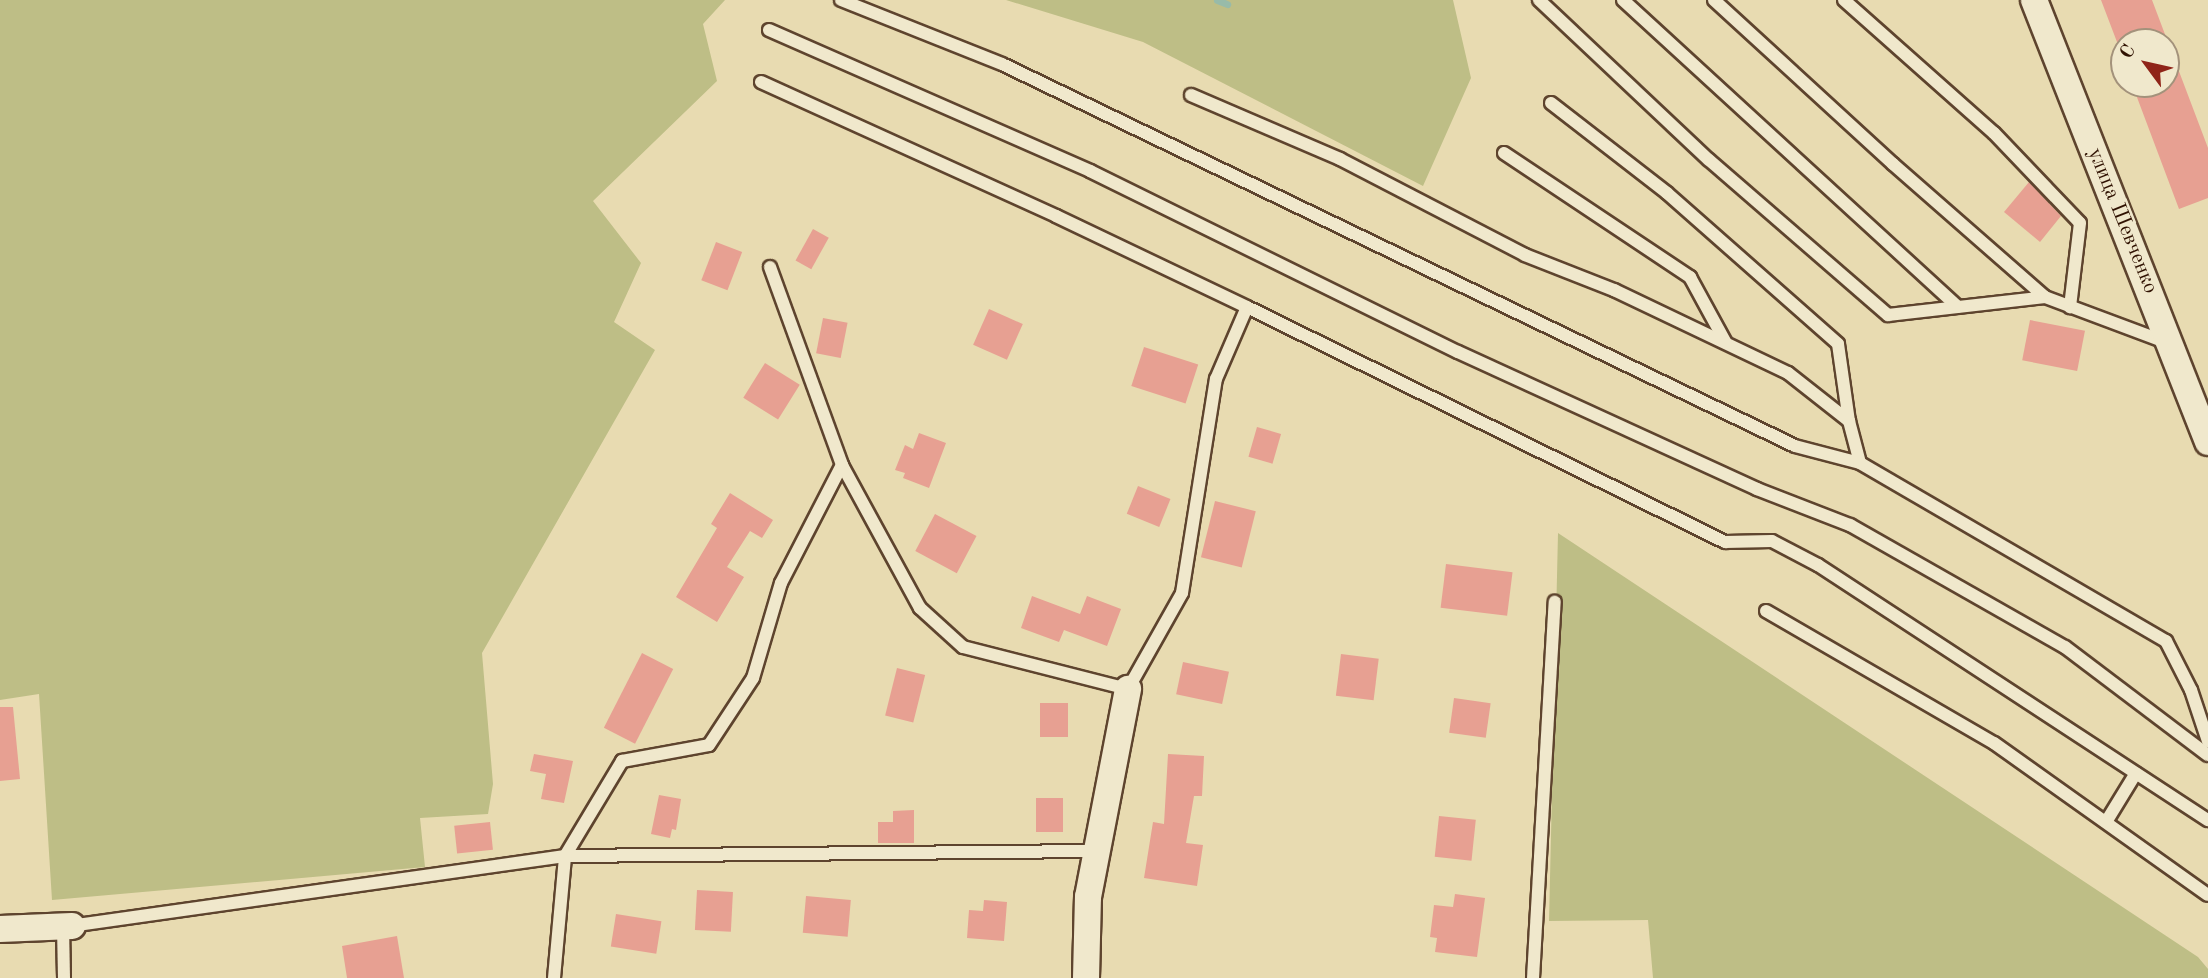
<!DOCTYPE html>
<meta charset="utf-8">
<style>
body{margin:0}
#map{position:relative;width:2208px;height:978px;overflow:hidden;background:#e8dbb1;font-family:"Old Standard TT",serif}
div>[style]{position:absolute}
.green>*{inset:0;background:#bebe86}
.stream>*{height:7px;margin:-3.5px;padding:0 3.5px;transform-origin:3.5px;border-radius:3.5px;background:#98bba9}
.building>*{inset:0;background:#e7a092;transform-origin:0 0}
.roads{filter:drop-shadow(2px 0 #5e442e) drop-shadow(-2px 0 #5e442e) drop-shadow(0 2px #5e442e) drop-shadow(0 -2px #5e442e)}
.service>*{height:12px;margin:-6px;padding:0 6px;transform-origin:6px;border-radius:6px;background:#f0e8cc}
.minor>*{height:26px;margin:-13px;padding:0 13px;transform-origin:13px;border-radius:13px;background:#f0e8cc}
span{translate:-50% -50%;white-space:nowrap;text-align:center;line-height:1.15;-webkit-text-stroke:5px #f0e8cc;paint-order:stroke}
.street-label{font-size:21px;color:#301202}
.north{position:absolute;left:2110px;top:28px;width:70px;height:70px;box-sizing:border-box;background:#f0e8cc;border:2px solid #a3927b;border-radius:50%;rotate:303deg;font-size:19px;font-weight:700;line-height:28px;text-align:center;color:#301202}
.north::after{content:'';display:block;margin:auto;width:24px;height:32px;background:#8f2418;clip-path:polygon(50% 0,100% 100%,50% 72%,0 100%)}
</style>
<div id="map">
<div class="green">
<div style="clip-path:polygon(0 0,725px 0,703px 24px,717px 81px,593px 201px,641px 263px,614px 322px,655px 350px,482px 653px,493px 784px,488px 814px,420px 818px,425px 867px,52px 900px,39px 694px,0 700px)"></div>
<div style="clip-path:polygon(1006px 0,1453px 0,1471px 78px,1423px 186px,1143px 42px)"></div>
<div style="clip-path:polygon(1558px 533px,2198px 957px,2208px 969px,2208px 978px,1653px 978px,1648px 920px,1549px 921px)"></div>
</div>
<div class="stream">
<div style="left:1217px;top:0;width:11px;rotate:22deg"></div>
</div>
<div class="building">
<div style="clip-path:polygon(2101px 0,2152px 0,2208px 148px,2208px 198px,2179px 209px,2132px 84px,2166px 84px,2166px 42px,2117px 42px)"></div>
<div style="clip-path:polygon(2029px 182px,2061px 216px,2040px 242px,2004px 212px)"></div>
<div style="left:813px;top:229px;width:18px;height:36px;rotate:29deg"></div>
<div style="left:716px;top:242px;width:28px;height:41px;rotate:21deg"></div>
<div style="left:989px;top:309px;width:37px;height:39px;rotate:24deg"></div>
<div style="left:823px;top:318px;width:25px;height:36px;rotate:11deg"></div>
<div style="left:2030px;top:320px;width:56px;height:41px;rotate:11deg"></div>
<div style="left:1144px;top:347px;width:57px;height:41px;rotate:18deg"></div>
<div style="left:765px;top:363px;width:41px;height:41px;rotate:32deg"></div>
<div style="left:1257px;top:427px;width:25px;height:31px;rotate:16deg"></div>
<div style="clip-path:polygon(919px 433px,946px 443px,929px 488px,903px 478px,905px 473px,895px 470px,905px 445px,913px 449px)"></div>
<div style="left:1138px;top:486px;width:35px;height:30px;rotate:22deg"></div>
<div style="clip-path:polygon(730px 493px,773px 520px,762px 538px,750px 531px,727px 567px,744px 577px,717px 622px,676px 597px,717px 528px,711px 524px)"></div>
<div style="left:1215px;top:501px;width:42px;height:58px;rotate:14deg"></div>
<div style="left:935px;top:514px;width:47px;height:42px;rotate:28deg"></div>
<div style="left:1446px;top:564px;width:67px;height:44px;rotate:7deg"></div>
<div style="clip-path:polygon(1032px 596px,1080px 614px,1087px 596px,1121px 609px,1107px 646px,1064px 630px,1059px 642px,1021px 628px)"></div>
<div style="left:642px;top:653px;width:35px;height:84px;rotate:27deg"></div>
<div style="left:1341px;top:654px;width:38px;height:42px;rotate:7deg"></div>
<div style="left:1183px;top:662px;width:47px;height:33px;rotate:12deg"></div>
<div style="left:897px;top:668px;width:29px;height:49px;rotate:14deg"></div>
<div style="left:1454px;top:698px;width:37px;height:35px;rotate:8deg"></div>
<div style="left:1068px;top:703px;width:34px;height:28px;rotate:90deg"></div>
<div style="clip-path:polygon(0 707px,13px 707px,20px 779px,0 781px)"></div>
<div style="clip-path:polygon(534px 754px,573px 761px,564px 803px,541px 799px,546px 774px,530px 771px)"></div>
<div style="clip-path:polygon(1168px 754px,1204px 756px,1202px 796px,1194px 796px,1186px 843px,1203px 845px,1197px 886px,1144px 878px,1153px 822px,1164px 824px)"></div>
<div style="clip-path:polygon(659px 795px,681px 799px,676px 830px,672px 829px,670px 838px,651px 834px)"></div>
<div style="left:1036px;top:798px;width:27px;height:34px"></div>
<div style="clip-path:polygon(914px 810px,914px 843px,878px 843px,878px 822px,893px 822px,893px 811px)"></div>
<div style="left:1439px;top:816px;width:37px;height:41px;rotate:6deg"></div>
<div style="left:490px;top:822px;width:28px;height:36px;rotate:84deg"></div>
<div style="left:697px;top:890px;width:36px;height:40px;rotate:3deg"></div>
<div style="clip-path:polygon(1455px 894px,1485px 898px,1477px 957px,1435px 952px,1437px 938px,1430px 937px,1434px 905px,1453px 907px)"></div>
<div style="left:806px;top:896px;width:45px;height:37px;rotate:5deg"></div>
<div style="clip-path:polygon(984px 900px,1007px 902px,1004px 941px,967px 938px,969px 910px,983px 911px)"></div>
<div style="left:616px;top:914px;width:46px;height:33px;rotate:9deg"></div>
<div style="clip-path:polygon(397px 936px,404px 978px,347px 978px,342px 946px)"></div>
</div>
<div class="roads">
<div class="service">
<div style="left:841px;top:0;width:173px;rotate:21.7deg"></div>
<div style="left:1002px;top:64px;width:880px;rotate:25.72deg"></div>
<div style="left:1795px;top:446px;width:67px;rotate:14.7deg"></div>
<div style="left:1860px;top:463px;width:354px;rotate:30.2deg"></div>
<div style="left:2166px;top:641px;width:55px;rotate:63deg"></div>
<div style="left:2191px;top:690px;width:54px;rotate:71.6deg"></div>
<div style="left:1539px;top:0;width:233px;rotate:43.3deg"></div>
<div style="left:1709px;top:160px;width:237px;rotate:40.9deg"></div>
<div style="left:1888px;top:315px;width:158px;rotate:-6.5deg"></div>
<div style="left:2045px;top:297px;width:131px;rotate:20.5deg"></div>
<div style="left:1623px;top:0;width:454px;rotate:42.5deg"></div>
<div style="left:1714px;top:0;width:243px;rotate:42.5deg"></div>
<div style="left:1893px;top:164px;width:202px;rotate:41.2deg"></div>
<div style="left:1844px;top:0;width:200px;rotate:41.6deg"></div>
<div style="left:1994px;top:133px;width:124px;rotate:46.3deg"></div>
<div style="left:2080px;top:223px;width:85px;rotate:96.8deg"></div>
<div style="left:769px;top:30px;width:351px;rotate:23.7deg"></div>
<div style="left:1090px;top:171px;width:410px;rotate:26.2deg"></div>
<div style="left:1458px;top:352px;width:329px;rotate:24.6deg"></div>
<div style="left:1757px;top:489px;width:100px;rotate:21.2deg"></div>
<div style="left:1850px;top:525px;width:247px;rotate:29.6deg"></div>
<div style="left:2065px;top:647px;width:179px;rotate:37.1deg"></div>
<div style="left:761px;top:82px;width:324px;rotate:24.4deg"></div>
<div style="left:1056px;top:216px;width:212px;rotate:25.5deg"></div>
<div style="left:1191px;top:95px;width:162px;rotate:23.2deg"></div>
<div style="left:1340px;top:159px;width:208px;rotate:27.4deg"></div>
<div style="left:1525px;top:255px;width:96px;rotate:21.5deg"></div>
<div style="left:1614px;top:290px;width:193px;rotate:25.5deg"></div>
<div style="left:1788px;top:373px;width:78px;rotate:38.2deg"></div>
<div style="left:1849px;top:421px;width:43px;rotate:75.3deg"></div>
<div style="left:1551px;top:103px;width:147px;rotate:37.8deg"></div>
<div style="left:1667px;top:193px;width:228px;rotate:41.4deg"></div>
<div style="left:1838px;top:344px;width:78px;rotate:81.9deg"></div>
<div style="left:1504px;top:153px;width:224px;rotate:33.7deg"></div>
<div style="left:1690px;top:277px;width:75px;rotate:61.4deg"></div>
<div style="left:770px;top:267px;width:211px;rotate:70deg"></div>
<div style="left:842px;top:465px;width:163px;rotate:61.4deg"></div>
<div style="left:920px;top:608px;width:58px;rotate:42.2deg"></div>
<div style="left:963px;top:647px;width:170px;rotate:14.3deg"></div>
<div style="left:1128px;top:689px;width:110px;rotate:-60.6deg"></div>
<div style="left:1182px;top:593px;width:217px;rotate:-81deg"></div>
<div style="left:1216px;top:379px;width:78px;rotate:-66.7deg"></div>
<div style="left:1247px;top:307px;width:533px;rotate:26.18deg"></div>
<div style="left:1725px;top:542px;width:47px;rotate:-1.2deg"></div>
<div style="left:1772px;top:541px;width:52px;rotate:27.6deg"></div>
<div style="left:1818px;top:565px;width:466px;rotate:33.2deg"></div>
<div style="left:1766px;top:611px;width:263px;rotate:30.1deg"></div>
<div style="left:1994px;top:743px;width:262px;rotate:35.4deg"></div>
<div style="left:2106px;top:822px;width:57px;rotate:-58.5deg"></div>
<div style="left:64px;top:978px;width:51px;rotate:-91.1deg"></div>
<div style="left:63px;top:927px;width:507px;rotate:-8.05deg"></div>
<div style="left:565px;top:856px;width:532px;rotate:-0.54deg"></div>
<div style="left:554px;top:978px;width:122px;rotate:-84.8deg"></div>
<div style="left:565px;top:856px;width:111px;rotate:-59deg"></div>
<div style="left:622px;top:761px;width:88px;rotate:-10.4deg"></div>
<div style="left:709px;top:745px;width:80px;rotate:-56.7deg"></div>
<div style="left:753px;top:678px;width:99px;rotate:-73.6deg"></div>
<div style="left:781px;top:583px;width:133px;rotate:-62.7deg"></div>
<div style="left:1533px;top:978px;width:377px;rotate:-86.7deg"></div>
</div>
<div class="minor">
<div style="left:2034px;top:0;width:475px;rotate:68.5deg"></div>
<div style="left:0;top:929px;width:72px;rotate:-2.4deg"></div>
<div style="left:1086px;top:978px;width:81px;rotate:-88.6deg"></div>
<div style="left:1088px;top:897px;width:212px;rotate:-79.1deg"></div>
</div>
</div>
<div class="street-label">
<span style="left:2122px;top:221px;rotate:68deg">улица Шевченко</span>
</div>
<div class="north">С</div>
</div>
